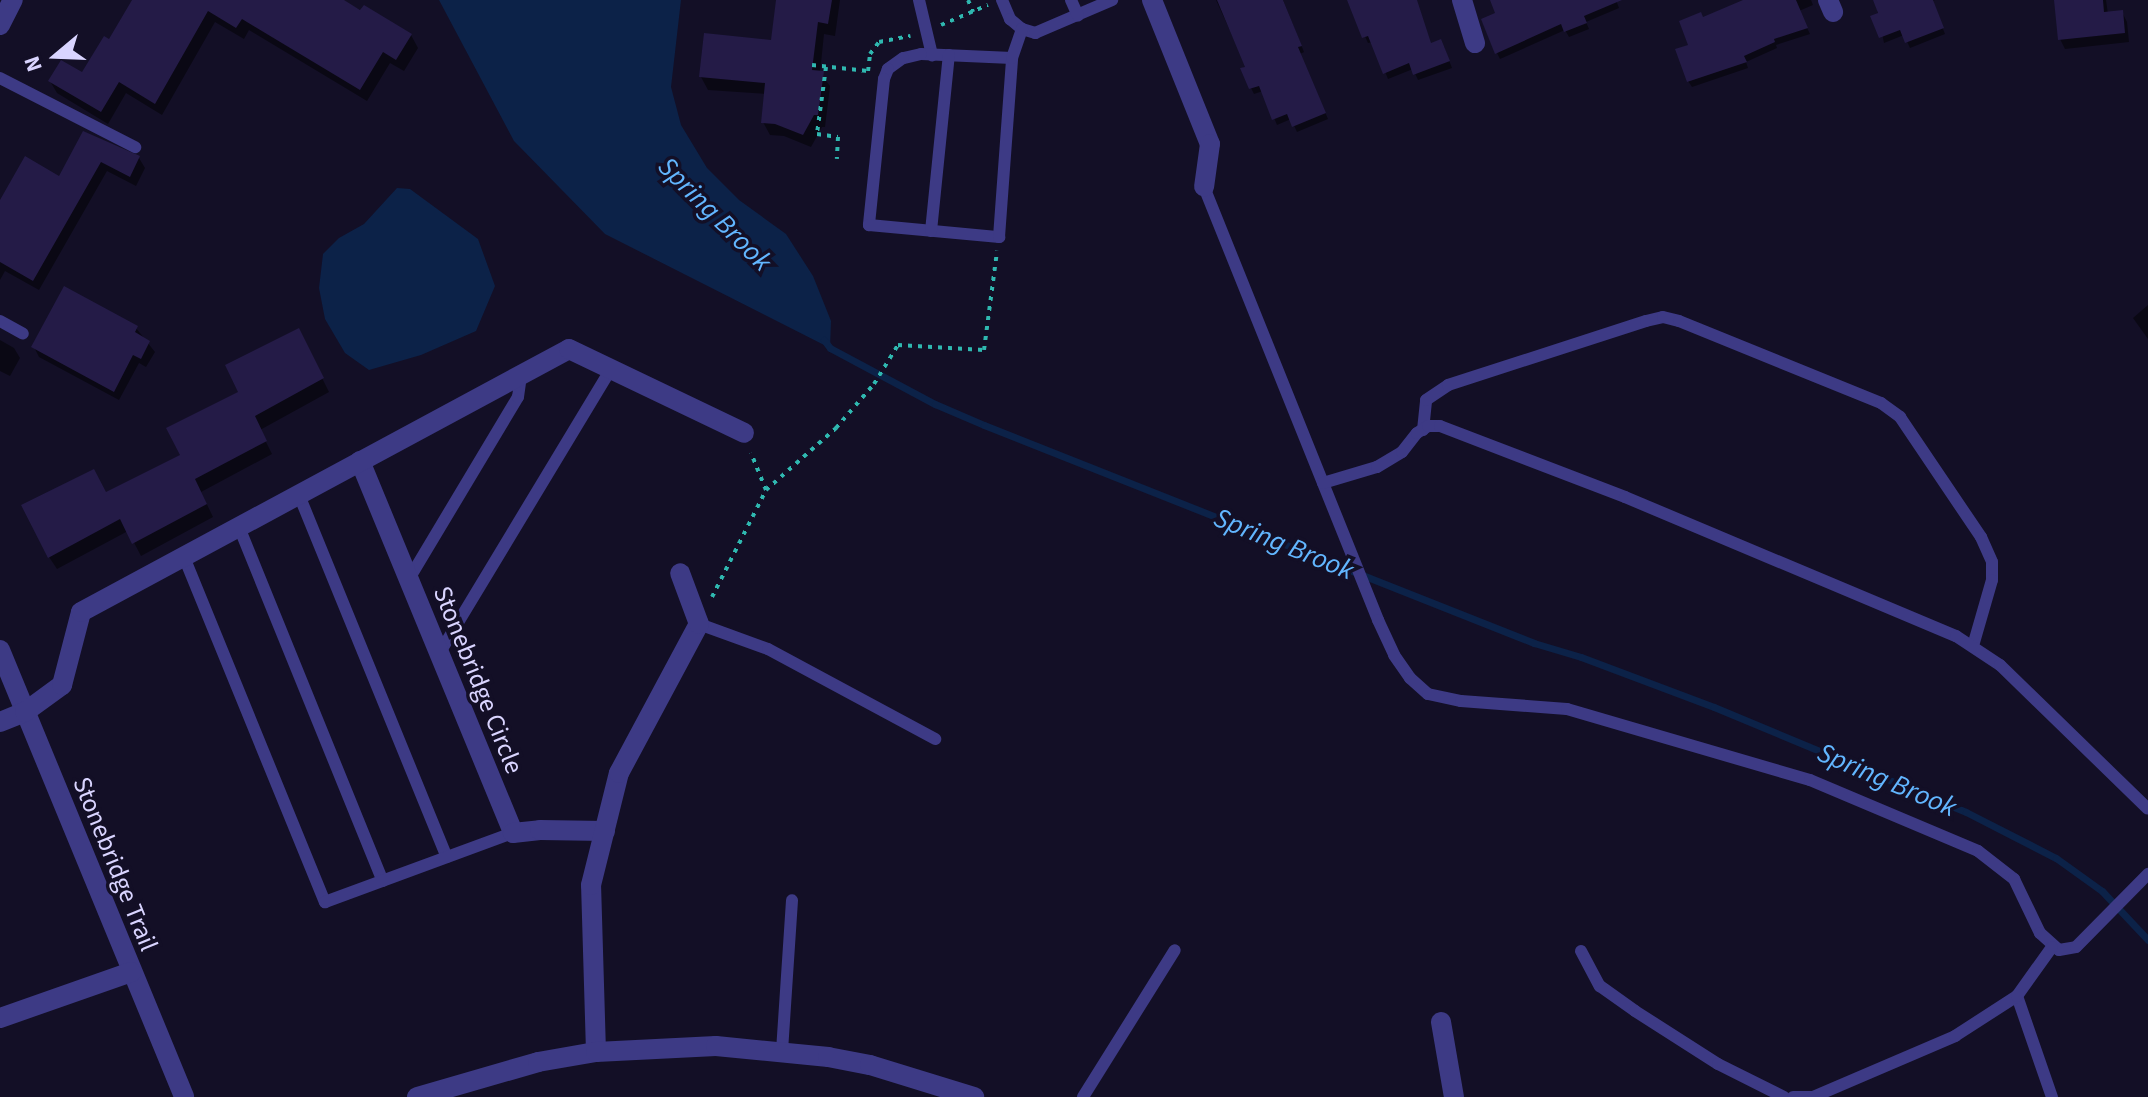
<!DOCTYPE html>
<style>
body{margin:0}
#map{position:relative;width:2148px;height:1097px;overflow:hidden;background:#130f26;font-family:"Source Sans 3",sans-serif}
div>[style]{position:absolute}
.water>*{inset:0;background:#0c2248}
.shadow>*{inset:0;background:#0007}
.stream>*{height:7px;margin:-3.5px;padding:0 3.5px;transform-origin:3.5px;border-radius:3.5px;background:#0c2248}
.building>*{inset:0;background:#241b47}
.path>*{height:4px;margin-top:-2px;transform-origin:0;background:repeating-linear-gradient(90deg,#2fb8b0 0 4px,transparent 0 10px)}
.lane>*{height:12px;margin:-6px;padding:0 6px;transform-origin:6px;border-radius:6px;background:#3d3a85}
.street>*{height:20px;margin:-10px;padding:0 10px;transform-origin:10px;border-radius:10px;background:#3d3a85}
span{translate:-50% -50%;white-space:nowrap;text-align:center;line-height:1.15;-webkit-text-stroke:7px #130f26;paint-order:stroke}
.street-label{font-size:26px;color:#d9d4ff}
.water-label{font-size:28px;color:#62b6ff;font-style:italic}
.north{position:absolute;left:16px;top:16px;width:80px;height:80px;-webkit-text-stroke:6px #130f26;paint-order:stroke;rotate:251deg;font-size:22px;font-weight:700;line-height:32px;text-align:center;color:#d9d4ff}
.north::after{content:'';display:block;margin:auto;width:28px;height:36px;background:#d9d4ff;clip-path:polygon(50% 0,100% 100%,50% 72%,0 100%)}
</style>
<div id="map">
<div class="water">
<div style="clip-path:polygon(439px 0,681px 0,671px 87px,681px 125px,707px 168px,739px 200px,786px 234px,813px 276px,831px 321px,830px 348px,605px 234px,514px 141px)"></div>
<div style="clip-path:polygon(397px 188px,410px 189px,478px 239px,495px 286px,476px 331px,421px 355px,369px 370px,345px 353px,325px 319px,319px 288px,323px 254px,339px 238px,364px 224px)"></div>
</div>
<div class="shadow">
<div style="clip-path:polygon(135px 0,340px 0,411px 35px,418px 48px,404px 71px,390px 63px,367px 101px,249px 30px,244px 39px,215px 22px,162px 115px,126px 93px,108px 124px,57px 93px,50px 81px,83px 75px,110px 42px)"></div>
<div style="clip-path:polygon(778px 0,840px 0,835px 36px,824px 34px,820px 73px,830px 86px,825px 127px,822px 127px,811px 147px,784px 136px,770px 135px,763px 122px,766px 94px,708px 90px,701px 77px,773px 43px)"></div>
<div style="clip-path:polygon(1216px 0,1283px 0,1304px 52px,1300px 54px,1328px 119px,1297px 132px,1291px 119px,1277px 125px,1263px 91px,1254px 94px,1251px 88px,1247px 68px)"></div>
<div style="clip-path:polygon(1348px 0,1415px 0,1431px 45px,1444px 47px,1452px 68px,1418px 80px,1413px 69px,1388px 79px,1373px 42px,1368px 43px)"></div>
<div style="clip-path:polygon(1492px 0,1616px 0,1619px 8px,1586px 22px,1589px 29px,1569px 37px,1565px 30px,1500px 59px,1497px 53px,1498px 15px)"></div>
<div style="clip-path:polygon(1748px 0,1811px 0,1813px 5px,1799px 11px,1810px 34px,1776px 45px,1777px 48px,1746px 62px,1748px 68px,1692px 87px,1688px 81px,1690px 47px,1703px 19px)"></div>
<div style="clip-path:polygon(1875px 0,1935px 0,1932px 1px,1945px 34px,1910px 48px,1904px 35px,1884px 43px)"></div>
<div style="clip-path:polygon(2056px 0,2106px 0,2108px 14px,2122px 12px,2127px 22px,2129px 42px,2065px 49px,2060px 39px)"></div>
<div style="clip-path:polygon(84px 133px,139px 158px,145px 168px,136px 186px,107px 171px,39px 290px,5px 271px,0 280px,0 203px,60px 178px)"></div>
<div style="clip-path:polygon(2148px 305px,2148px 339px,2133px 318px)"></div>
<div style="clip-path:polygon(136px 328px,155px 352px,146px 367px,139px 363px,119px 400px,39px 357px,34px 347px)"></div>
<div style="clip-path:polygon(0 340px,14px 348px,20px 358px,10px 376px,0 371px)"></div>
<div style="clip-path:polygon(305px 344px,329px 392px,260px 430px,272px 454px,201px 492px,213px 517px,141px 556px,128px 531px,57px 569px,49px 557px,106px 494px,182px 456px,241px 393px)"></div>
</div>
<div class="stream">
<div style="left:824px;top:340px;width:10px;rotate:53deg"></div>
<div style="left:830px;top:348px;width:119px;rotate:28.1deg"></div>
<div style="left:935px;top:404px;width:53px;rotate:23.2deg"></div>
<div style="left:984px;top:425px;width:592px;rotate:21.62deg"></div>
<div style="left:1534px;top:643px;width:49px;rotate:16.6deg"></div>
<div style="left:1581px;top:657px;width:142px;rotate:20.6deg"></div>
<div style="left:1714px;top:707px;width:273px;rotate:22.6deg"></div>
<div style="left:1966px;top:812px;width:101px;rotate:27.1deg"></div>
<div style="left:2056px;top:858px;width:57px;rotate:35.7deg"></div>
<div style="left:2102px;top:891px;width:67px;rotate:46.8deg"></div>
</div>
<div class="building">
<div style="clip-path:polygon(132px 0,344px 0,360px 10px,364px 5px,412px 34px,396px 60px,383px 52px,360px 90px,242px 19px,236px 28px,208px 11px,155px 104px,119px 82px,101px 112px,48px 81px,61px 60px,82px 72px,104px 36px,109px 39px)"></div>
<div style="clip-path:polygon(776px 0,832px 0,828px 24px,818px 22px,812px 70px,824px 71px,818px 115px,814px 115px,803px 135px,775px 124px,761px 123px,765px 83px,699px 77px,704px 33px,771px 40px)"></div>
<div style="clip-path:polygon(1217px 0,1283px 0,1302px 46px,1298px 47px,1326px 113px,1292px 127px,1287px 114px,1272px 120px,1259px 86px,1249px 89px,1240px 68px,1245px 67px)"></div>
<div style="clip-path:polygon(1347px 0,1417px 0,1431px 43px,1441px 39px,1450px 61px,1413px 75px,1409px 63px,1383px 74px,1368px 36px,1362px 38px)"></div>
<div style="clip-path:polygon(1490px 0,1622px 0,1584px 16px,1587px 23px,1564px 32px,1561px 24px,1495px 54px,1481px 19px,1495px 13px)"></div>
<div style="clip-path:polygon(1743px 0,1796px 0,1808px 28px,1774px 39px,1775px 42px,1744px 56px,1747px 62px,1687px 82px,1675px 49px,1688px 45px,1679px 21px,1701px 12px,1703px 17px)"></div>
<div style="clip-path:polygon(1873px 0,1933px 0,1944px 28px,1905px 43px,1900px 30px,1879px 38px,1870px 16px,1878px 13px)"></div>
<div style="clip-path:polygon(2054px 0,2103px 0,2104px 12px,2123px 10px,2125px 33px,2058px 40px)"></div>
<div style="clip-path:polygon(83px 131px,140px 156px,130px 177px,101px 162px,33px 281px,0 262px,0 200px,25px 156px,59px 176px)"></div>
<div style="clip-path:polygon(64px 286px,138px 326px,135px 332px,150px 341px,141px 359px,133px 355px,114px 392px,31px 347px)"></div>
<div style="clip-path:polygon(299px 328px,324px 378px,255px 416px,267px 441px,195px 479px,207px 504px,132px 544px,120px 519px,48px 558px,21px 505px,94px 469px,106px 492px,180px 455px,166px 428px,238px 392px,225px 365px)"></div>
</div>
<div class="path">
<div style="left:968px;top:0;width:13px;rotate:67deg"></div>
<div style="left:941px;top:25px;width:51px;rotate:-23.1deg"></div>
<div style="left:812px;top:65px;width:56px;rotate:6.1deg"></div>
<div style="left:868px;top:71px;width:17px;rotate:-83deg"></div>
<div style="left:870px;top:54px;width:15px;rotate:-53deg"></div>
<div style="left:879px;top:42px;width:32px;rotate:-11deg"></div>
<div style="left:826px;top:67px;width:68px;rotate:97.7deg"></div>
<div style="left:817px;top:134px;width:21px;rotate:8deg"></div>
<div style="left:838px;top:137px;width:22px;rotate:93deg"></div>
<div style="left:766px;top:490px;width:94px;rotate:-41.5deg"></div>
<div style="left:836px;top:428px;width:58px;rotate:-49.2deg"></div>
<div style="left:874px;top:384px;width:46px;rotate:-58.4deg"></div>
<div style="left:898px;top:345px;width:86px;rotate:3.3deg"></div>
<div style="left:984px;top:350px;width:100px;rotate:-82.5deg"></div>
<div style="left:712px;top:597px;width:120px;rotate:-63.2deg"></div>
<div style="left:766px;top:490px;width:40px;rotate:-112deg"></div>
</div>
<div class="lane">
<div style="left:919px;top:0;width:57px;rotate:76.7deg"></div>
<div style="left:1002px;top:0;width:21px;rotate:67deg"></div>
<div style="left:1010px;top:19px;width:16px;rotate:40deg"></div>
<div style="left:1022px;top:29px;width:14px;rotate:17deg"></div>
<div style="left:1035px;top:33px;width:84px;rotate:-23.2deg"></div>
<div style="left:1071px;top:0;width:17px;rotate:66deg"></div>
<div style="left:1012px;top:58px;width:91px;rotate:-177.5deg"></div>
<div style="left:921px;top:54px;width:18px;rotate:167deg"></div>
<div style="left:903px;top:58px;width:19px;rotate:144deg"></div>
<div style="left:888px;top:69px;width:11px;rotate:112deg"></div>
<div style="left:884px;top:79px;width:147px;rotate:95.9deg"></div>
<div style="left:869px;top:225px;width:131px;rotate:5.3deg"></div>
<div style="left:999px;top:237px;width:179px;rotate:-85.8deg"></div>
<div style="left:1012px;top:58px;width:31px;rotate:-71deg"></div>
<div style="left:0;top:78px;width:152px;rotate:27.1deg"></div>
<div style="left:1204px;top:187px;width:467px;rotate:68.1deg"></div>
<div style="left:1378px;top:620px;width:38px;rotate:65deg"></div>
<div style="left:1394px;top:655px;width:28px;rotate:55deg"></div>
<div style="left:1410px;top:678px;width:24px;rotate:42deg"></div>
<div style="left:1428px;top:694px;width:34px;rotate:12deg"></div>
<div style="left:1461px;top:701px;width:106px;rotate:4.3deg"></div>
<div style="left:1567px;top:709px;width:253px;rotate:16.3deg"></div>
<div style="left:1810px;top:780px;width:182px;rotate:22.9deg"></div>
<div style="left:1978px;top:851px;width:46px;rotate:37.9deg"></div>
<div style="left:2014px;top:879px;width:60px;rotate:64.3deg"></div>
<div style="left:2040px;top:933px;width:25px;rotate:42deg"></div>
<div style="left:2059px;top:950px;width:17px;rotate:-10deg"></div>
<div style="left:2076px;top:947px;width:103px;rotate:-45.4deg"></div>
<div style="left:931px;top:231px;width:177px;rotate:-84.2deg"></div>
<div style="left:0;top:321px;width:26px;rotate:29deg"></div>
<div style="left:1423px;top:430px;width:30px;rotate:-84deg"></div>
<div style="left:1426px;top:400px;width:27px;rotate:-34deg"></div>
<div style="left:1448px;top:385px;width:208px;rotate:-17.9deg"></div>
<div style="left:1646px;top:321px;width:17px;rotate:-13deg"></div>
<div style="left:1663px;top:317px;width:16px;rotate:14deg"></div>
<div style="left:1679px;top:321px;width:218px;rotate:22.1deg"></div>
<div style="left:1881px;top:403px;width:24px;rotate:36deg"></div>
<div style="left:1900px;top:417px;width:145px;rotate:56deg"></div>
<div style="left:1981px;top:537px;width:27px;rotate:66deg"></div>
<div style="left:1992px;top:562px;width:18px;rotate:90deg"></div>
<div style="left:1992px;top:580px;width:69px;rotate:106.1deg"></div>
<div style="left:1323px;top:483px;width:56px;rotate:-16.5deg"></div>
<div style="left:1377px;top:467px;width:29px;rotate:-31deg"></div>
<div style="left:1402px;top:452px;width:24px;rotate:-52deg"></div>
<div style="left:1417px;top:433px;width:13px;rotate:-32deg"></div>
<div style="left:1428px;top:426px;width:12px"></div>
<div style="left:1440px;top:426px;width:198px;rotate:21deg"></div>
<div style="left:1625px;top:497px;width:359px;rotate:22.8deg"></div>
<div style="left:1956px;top:636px;width:53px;rotate:33.4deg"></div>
<div style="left:2000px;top:665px;width:206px;rotate:44.2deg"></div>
<div style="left:299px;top:495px;width:391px;rotate:67.8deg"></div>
<div style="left:239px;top:527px;width:382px;rotate:67.9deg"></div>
<div style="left:184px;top:557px;width:373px;rotate:67.8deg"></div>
<div style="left:325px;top:902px;width:200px;rotate:-20.2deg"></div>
<div style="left:409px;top:579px;width:212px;rotate:-59.1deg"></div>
<div style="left:518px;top:397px;width:22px;rotate:-82deg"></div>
<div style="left:699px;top:624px;width:73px;rotate:19.9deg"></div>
<div style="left:768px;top:649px;width:190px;rotate:28.3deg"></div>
<div style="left:439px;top:654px;width:333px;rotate:-58.9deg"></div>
<div style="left:1581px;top:951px;width:40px;rotate:62deg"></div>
<div style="left:1600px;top:986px;width:43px;rotate:35.5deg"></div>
<div style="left:1635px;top:1011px;width:98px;rotate:32.6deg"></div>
<div style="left:1718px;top:1064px;width:74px;rotate:26.6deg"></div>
<div style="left:2017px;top:996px;width:107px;rotate:70.9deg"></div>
<div style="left:782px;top:1051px;width:151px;rotate:-86.2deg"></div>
<div style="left:1083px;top:1097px;width:173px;rotate:-58deg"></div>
<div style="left:1793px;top:1097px;width:20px"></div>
<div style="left:1813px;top:1097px;width:155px;rotate:-23.2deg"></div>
<div style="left:1955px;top:1036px;width:74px;rotate:-32.8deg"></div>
<div style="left:2017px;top:996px;width:60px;rotate:-54.5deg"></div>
</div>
<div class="street">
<div style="left:1152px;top:0;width:155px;rotate:68.1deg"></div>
<div style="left:1210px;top:144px;width:43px;rotate:97.9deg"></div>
<div style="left:1462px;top:0;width:45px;rotate:73.2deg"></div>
<div style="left:1828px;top:0;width:13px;rotate:67deg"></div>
<div style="left:0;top:25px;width:28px;rotate:-63deg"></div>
<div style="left:360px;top:461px;width:402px;rotate:67.6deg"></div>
<div style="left:513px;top:833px;width:27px;rotate:-6deg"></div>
<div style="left:540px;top:830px;width:65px;rotate:0.9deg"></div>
<div style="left:0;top:650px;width:483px;rotate:67.6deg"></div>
<div style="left:0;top:722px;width:27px;rotate:-22deg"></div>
<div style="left:25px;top:712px;width:46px;rotate:-36.1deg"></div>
<div style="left:62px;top:685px;width:75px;rotate:-75.4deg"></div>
<div style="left:81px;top:612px;width:554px;rotate:-28.32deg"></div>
<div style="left:569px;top:349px;width:194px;rotate:25.6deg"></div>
<div style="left:0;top:1018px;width:139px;rotate:-19.3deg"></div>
<div style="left:1441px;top:1022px;width:76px;rotate:80.2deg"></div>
<div style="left:596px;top:1052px;width:167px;rotate:-91.7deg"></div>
<div style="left:591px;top:885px;width:115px;rotate:-76deg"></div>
<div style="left:619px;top:773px;width:169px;rotate:-61.8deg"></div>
<div style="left:699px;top:624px;width:54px;rotate:-110.4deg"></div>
<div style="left:417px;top:1097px;width:126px;rotate:-16.1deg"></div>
<div style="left:538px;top:1062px;width:59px;rotate:-9.8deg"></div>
<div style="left:596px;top:1052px;width:120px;rotate:-2.9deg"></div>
<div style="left:716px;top:1046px;width:113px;rotate:5.6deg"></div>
<div style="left:828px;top:1057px;width:43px;rotate:10.8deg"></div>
<div style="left:870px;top:1065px;width:109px;rotate:17.1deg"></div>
</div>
<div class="street-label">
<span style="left:478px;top:680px;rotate:68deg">Stonebridge Circle</span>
<span style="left:115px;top:864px;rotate:68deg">Stonebridge Trail</span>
</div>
<div class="water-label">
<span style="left:715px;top:214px;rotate:45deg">Spring Brook</span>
<span style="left:1284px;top:544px;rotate:22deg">Spring Brook</span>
<span style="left:1887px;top:780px;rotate:23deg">Spring Brook</span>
</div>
<div class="north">N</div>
</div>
